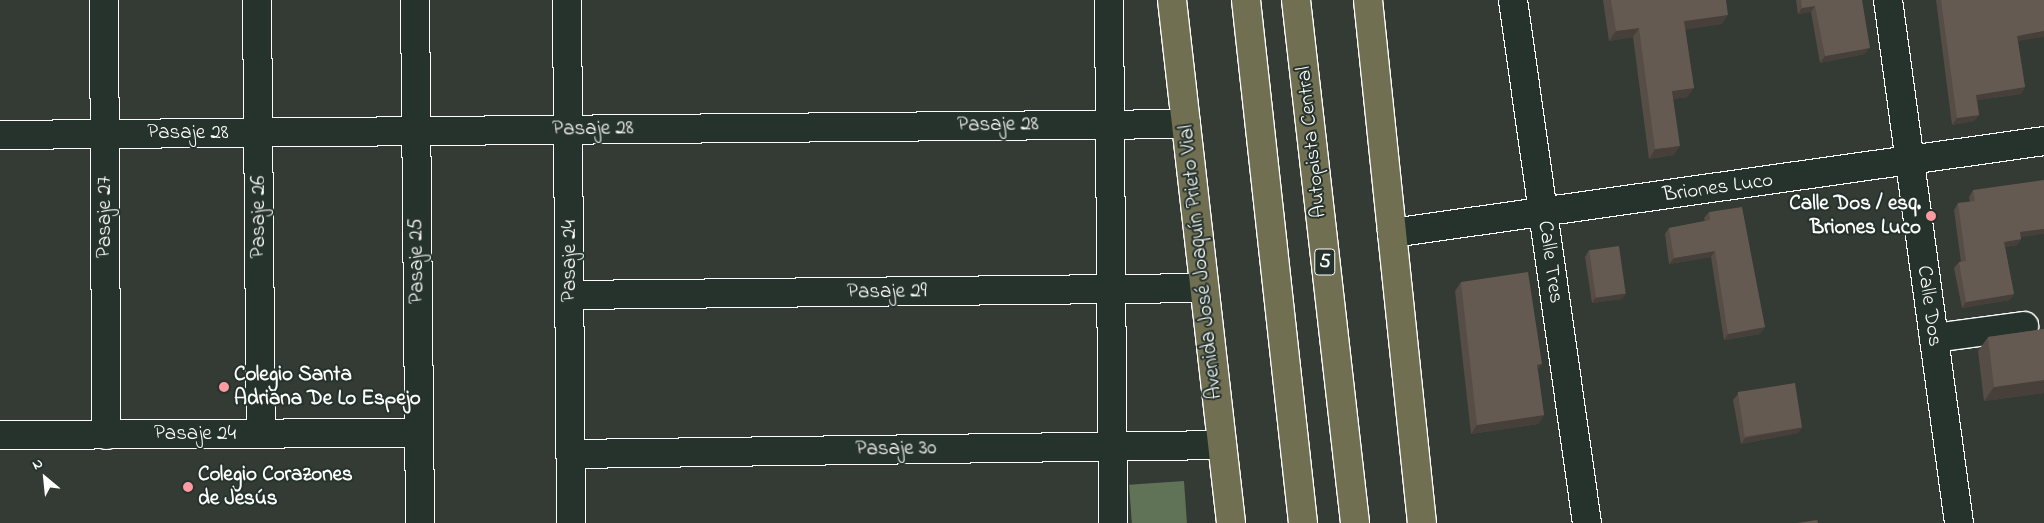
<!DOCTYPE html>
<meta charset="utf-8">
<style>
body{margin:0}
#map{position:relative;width:2044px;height:523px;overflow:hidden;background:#333b34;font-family:"Indie Flower",sans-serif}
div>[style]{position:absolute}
.green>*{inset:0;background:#607356;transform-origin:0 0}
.roads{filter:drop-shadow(1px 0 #fff) drop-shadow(-1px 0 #fff) drop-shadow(0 1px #fff) drop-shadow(0 -1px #fff)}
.minor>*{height:28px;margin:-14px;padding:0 14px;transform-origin:14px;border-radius:14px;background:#26332d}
.major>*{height:28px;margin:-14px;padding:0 14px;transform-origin:14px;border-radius:14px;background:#706f52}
.highway>*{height:28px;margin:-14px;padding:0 14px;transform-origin:14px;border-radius:14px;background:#706f52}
.wall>*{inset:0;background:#574d47}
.shaded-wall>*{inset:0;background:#473f39}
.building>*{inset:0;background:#655a52;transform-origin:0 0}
.dots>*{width:14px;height:14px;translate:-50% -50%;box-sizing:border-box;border:2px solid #26332d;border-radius:50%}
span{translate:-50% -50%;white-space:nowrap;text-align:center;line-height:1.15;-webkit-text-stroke:4px #26332d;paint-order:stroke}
.shield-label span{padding:1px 4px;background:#26332d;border:1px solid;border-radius:4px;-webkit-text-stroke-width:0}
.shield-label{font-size:20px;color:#fff;font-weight:700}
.street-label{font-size:21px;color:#fff}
.poi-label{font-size:21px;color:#fff;font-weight:700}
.right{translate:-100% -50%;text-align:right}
.left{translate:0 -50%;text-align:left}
.north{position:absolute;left:20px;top:453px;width:50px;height:50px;-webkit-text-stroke:4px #26332d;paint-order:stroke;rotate:332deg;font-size:14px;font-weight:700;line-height:20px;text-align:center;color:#fff}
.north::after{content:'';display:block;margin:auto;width:18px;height:22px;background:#fff;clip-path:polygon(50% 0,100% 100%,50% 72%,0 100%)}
</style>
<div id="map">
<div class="green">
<div style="left:1184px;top:481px;width:42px;height:55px;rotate:86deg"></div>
</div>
<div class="roads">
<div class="minor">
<div style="left:104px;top:0;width:435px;rotate:89.7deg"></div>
<div style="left:257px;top:0;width:434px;rotate:89.5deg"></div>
<div style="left:415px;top:0;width:523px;rotate:89.45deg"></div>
<div style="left:567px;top:0;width:523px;rotate:89.56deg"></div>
<div style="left:1109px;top:0;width:523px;rotate:89.56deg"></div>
<div style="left:1513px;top:0;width:528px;rotate:81.95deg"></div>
<div style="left:1888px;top:0;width:528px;rotate:82.27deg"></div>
<div style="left:0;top:135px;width:1186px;rotate:-0.53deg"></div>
<div style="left:1392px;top:233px;width:658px;rotate:-8.03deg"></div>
<div style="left:570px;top:295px;width:634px;rotate:-0.63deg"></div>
<div style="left:1934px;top:338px;width:91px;rotate:-7.6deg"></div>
<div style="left:0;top:435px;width:419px;rotate:-0.3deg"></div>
<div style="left:571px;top:454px;width:651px;rotate:-0.79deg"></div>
</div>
<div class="major">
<div style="left:1172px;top:0;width:526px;rotate:83.56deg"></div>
<div style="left:1368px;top:0;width:526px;rotate:84.11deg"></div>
</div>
<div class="highway">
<div style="left:1246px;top:0;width:526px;rotate:83.78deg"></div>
<div style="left:1296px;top:0;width:526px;rotate:83.56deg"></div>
</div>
</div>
<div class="wall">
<div style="clip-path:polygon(1603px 0,1726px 0,1722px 24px,1685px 29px,1694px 88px,1687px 97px,1673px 99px,1674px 155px,1649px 159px,1633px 37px,1609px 41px)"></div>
<div style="clip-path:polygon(1796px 0,1862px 0,1865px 54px,1820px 63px,1811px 12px,1798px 14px)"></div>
<div style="clip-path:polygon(1936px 0,2044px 0,2018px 42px,2025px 87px,2021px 94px,1977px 100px,1979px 115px,1974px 121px,1952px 125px)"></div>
<div style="clip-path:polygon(1973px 190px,2021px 238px,2021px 239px,2017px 245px,2005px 247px,2014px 294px,2010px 300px,1962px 308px,1954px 268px,1959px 262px,1961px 262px,1954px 210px,1958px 203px,1970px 202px,1969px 197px)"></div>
<div style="clip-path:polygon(1709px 212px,1765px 327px,1760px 334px,1724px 340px,1711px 257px,1669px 264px,1665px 234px,1669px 228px,1705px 221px,1704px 218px)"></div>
<div style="clip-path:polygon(1589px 250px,1626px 293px,1622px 299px,1592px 303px,1585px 257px)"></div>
<div style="clip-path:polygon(1461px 282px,1538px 370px,1544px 415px,1538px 424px,1471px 434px,1455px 291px)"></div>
<div style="clip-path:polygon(2044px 329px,2044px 393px,1984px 401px,1978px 351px,1988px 337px)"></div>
<div style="clip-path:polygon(1738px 394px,1802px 427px,1798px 433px,1741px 444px,1733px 400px)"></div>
</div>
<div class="shaded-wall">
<div style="clip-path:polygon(1815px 6px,1811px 12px,1798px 14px,1802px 8px)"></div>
<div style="clip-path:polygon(1728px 15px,1722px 24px,1678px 31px,1684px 21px)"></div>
<div style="clip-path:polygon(1639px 28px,1633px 37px,1609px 41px,1616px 31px)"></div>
<div style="clip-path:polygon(2044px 31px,2044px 37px,2012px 42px,2017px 36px)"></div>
<div style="clip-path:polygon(1870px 48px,1865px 54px,1820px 63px,1825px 56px)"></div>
<div style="clip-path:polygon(2025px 87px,2021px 94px,1971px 101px,1976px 95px)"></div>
<div style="clip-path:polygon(1694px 88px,1687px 97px,1665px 100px,1672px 91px)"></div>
<div style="clip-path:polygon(1979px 115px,1974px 121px,1952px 125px,1957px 118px)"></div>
<div style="clip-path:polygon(1680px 146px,1674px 155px,1649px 159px,1655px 149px)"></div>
<div style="clip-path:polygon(2044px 229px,2044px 234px,2016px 238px,2020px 232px)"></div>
<div style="clip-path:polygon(2021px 239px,2017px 245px,2000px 248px,2004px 242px)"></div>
<div style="clip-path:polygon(1715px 251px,1711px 257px,1669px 264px,1674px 258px)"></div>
<div style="clip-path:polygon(1626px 293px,1622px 299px,1592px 303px,1596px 297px)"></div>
<div style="clip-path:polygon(2014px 294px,2010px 300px,1962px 308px,1966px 302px)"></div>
<div style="clip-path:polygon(1765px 327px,1760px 334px,1724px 340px,1728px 334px)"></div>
<div style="clip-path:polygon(1542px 364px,1536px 373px,1537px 365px)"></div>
<div style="clip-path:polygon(2044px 380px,2044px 393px,1984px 401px,1994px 387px)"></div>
<div style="clip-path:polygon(1544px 415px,1538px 424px,1471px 434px,1477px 425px)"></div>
<div style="clip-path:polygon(1802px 427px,1798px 433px,1741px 444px,1745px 438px)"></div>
</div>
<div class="building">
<div style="clip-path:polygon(1611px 0,1726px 0,1728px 15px,1684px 21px,1694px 88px,1672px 91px,1680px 146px,1655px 149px,1639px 28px,1616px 31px)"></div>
<div style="clip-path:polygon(1801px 0,1862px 0,1870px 48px,1825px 56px,1815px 6px,1802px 8px)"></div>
<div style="clip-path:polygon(1941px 0,2044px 0,2044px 31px,2017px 36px,2025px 87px,1976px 95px,1979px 115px,1957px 118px)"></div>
<div style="clip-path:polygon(2044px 180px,2044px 229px,2020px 232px,2021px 239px,2004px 242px,2014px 294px,1966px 302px,1959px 262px,1966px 261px,1958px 203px,1975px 201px,1973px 190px)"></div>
<div style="clip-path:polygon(1742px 207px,1765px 327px,1728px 334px,1715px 251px,1674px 258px,1669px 228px,1710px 220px,1709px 212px)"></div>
<div style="left:1619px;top:246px;width:48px;height:30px;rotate:82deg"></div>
<div style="clip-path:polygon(1528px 272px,1542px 364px,1537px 365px,1544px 415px,1477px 425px,1461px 282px)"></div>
<div style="clip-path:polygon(2044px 329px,2044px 380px,1994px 387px,1988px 337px)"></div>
<div style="left:1795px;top:383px;width:45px;height:58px;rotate:81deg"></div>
<div style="clip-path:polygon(1817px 520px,1818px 523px,1797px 523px)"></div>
</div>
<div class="dots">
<div style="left:1931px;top:216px;background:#ff9aa2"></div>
<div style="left:224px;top:387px;background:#ff9aa2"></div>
<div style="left:188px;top:487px;background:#ff9aa2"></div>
</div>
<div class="shield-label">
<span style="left:1325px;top:262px">5</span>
</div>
<div class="street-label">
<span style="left:998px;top:125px;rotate:-1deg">Pasaje 28</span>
<span style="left:593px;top:129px;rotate:-1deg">Pasaje 28</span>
<span style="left:188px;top:133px">Pasaje 28</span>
<span style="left:1312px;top:142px;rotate:-96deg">Autopista Central</span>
<span style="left:1718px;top:188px;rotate:-8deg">Briones Luco</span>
<span style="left:105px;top:217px;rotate:-90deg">Pasaje 27</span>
<span style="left:259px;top:217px;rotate:-90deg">Pasaje 26</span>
<span style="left:417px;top:261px;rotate:-91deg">Pasaje 25</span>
<span style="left:570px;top:261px;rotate:-90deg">Pasaje 24</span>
<span style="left:1201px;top:262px;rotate:-96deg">Avenida José Joaquín Prieto Vial</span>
<span style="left:1550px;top:262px;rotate:82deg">Calle Tres</span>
<span style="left:887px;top:292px;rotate:-1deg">Pasaje 29</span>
<span style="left:1929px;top:306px;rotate:82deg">Calle Dos</span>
<span style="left:195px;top:434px">Pasaje 24</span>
<span style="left:896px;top:449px;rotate:-1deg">Pasaje 30</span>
</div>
<div class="poi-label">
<span class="right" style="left:1921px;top:216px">Calle Dos / esq.<br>Briones Luco</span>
<span class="left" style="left:234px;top:387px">Colegio Santa<br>Adriana De Lo Espejo</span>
<span class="left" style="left:198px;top:487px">Colegio Corazones<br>de Jesús</span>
</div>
<div class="north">N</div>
</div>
